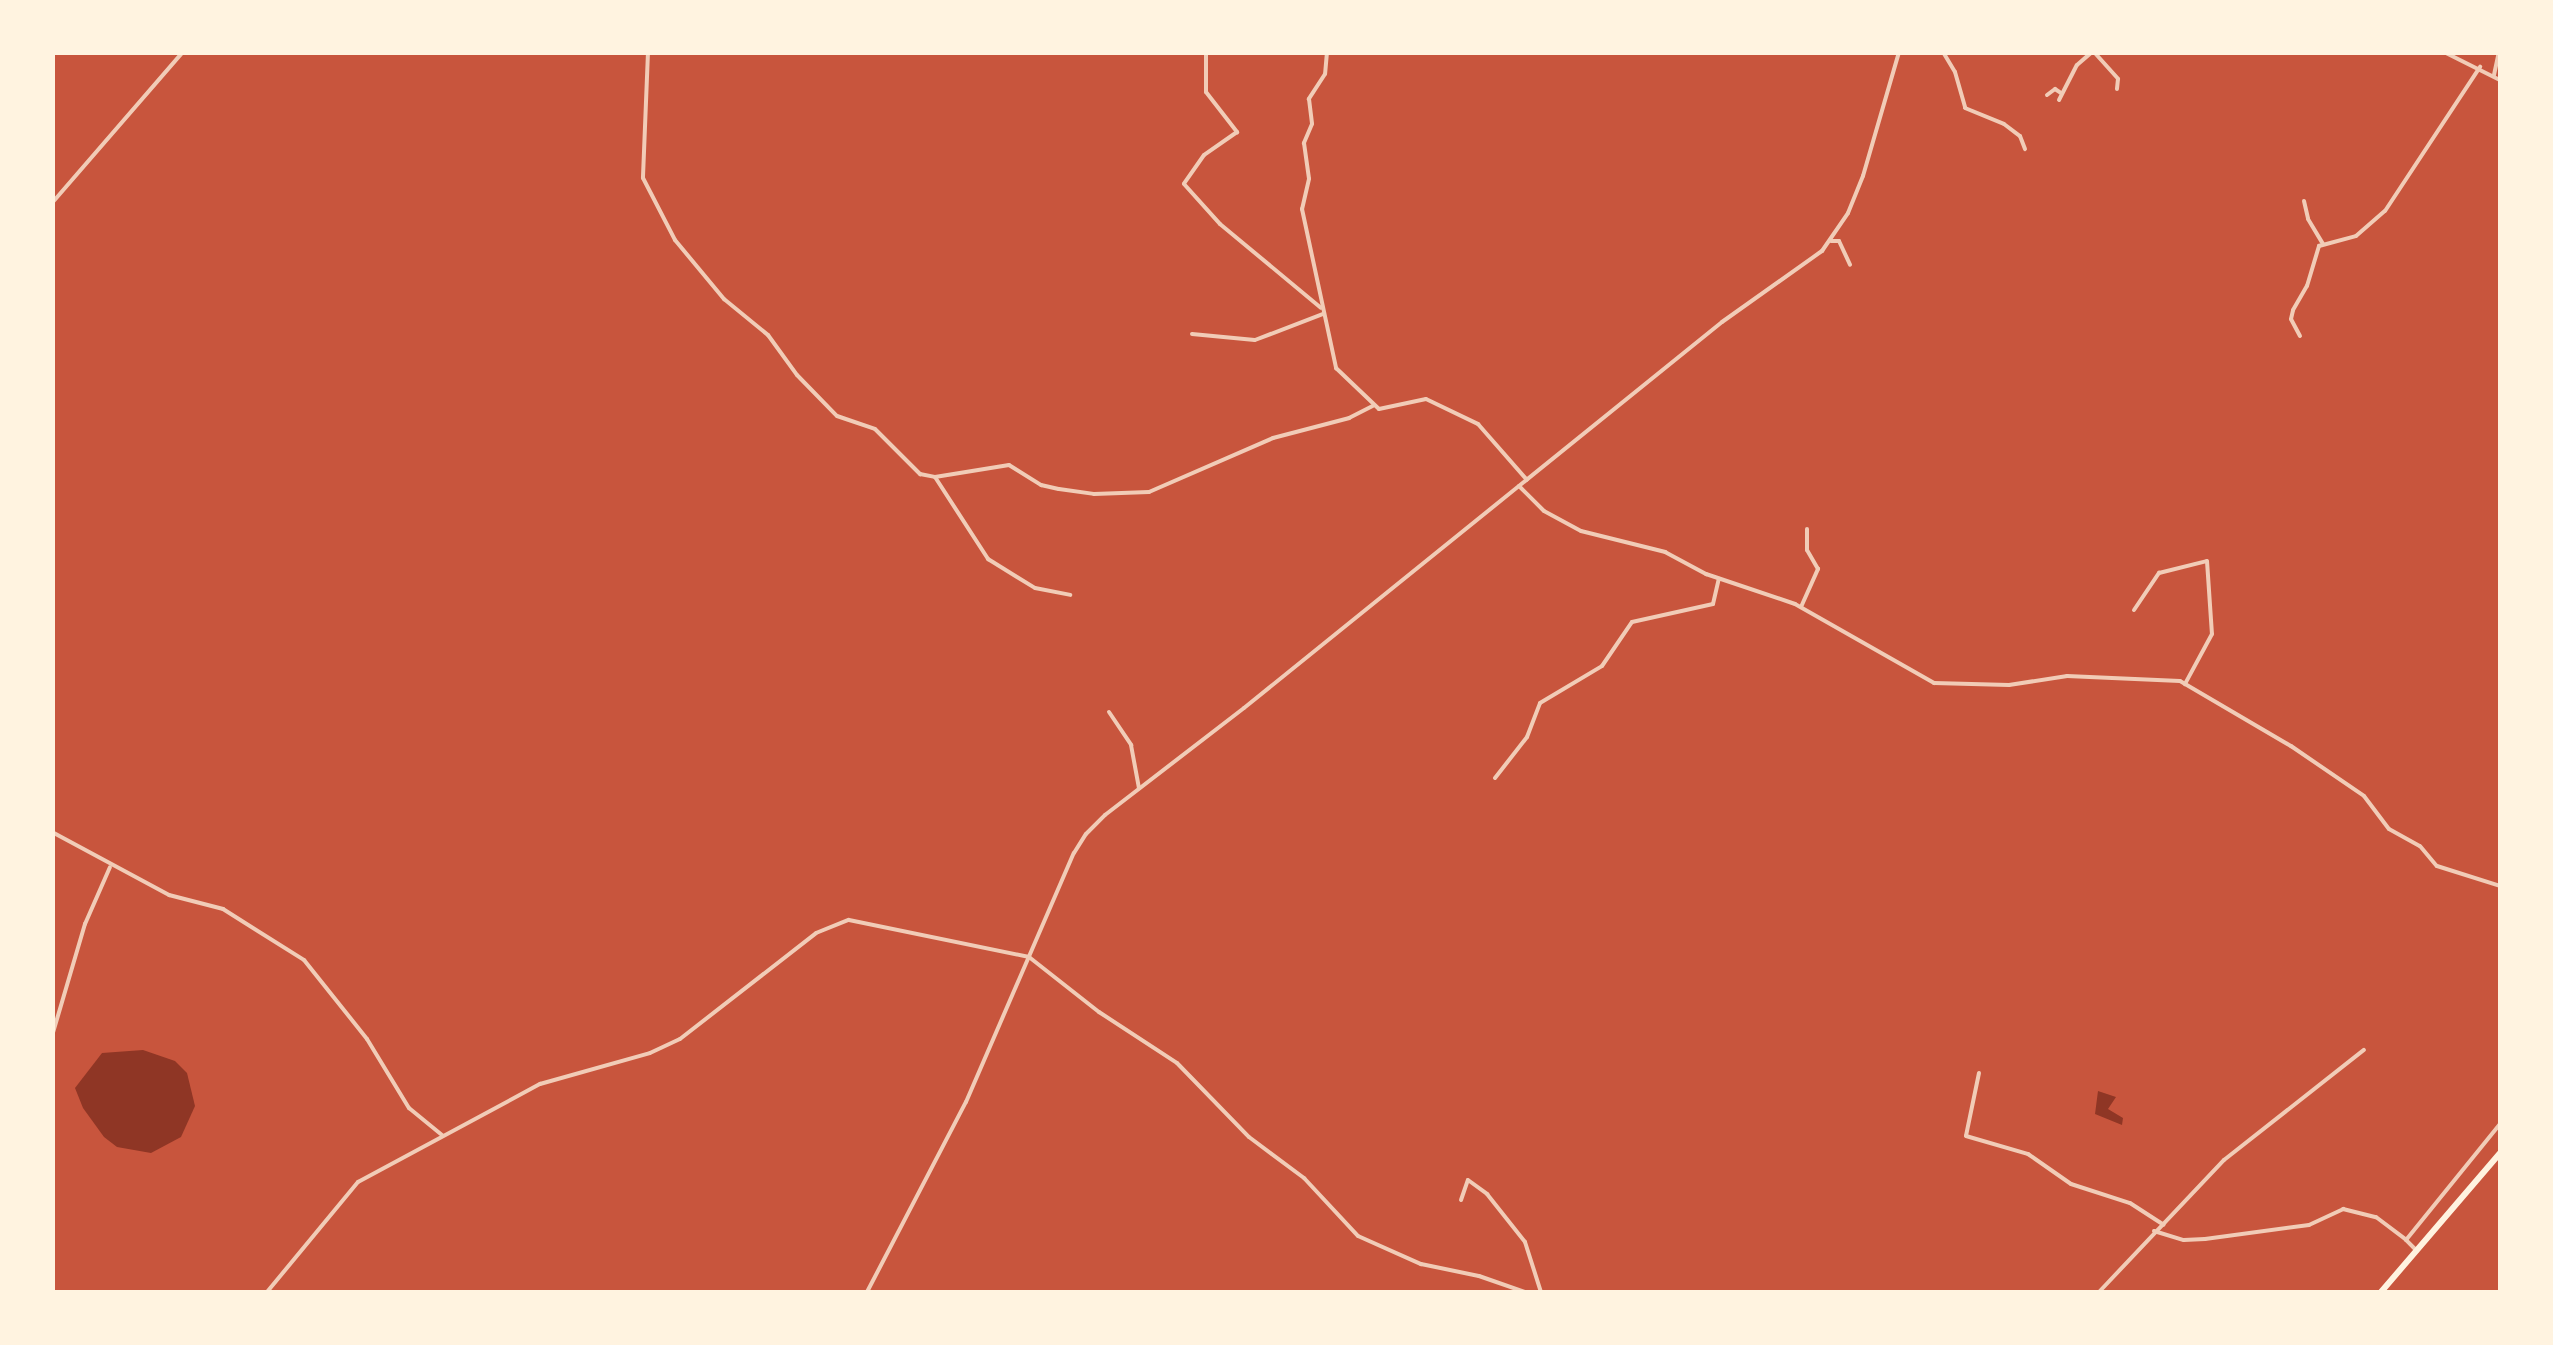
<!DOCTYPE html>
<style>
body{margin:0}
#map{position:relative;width:2553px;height:1345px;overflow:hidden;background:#c8553d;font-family:"Noto Sans",sans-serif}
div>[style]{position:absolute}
.water>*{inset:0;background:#8f3625}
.minor>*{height:4px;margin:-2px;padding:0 2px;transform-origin:2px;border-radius:2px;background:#f1ccb7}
.tertiary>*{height:4px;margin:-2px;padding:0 2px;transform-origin:2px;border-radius:2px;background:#f1ccb7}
.trunk>*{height:6px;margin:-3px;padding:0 3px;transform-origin:3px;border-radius:3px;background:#fff3e0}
span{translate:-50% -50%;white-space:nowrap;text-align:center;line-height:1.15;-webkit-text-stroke:10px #fff3e0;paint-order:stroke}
.frame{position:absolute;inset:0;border:55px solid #fff3e0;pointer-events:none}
</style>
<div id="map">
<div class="water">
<div style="clip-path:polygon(143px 1050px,175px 1061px,187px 1073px,195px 1106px,181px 1137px,151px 1153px,117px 1147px,104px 1137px,83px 1108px,75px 1088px,102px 1053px)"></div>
<div style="clip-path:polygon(2098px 1091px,2116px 1097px,2108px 1109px,2123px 1118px,2122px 1125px,2095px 1114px)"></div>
</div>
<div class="minor">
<div style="left:648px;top:52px;width:126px;rotate:92.3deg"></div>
<div style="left:643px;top:178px;width:70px;rotate:62.7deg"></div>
<div style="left:675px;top:240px;width:77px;rotate:50.3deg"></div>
<div style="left:724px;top:299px;width:57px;rotate:39.3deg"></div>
<div style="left:768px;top:335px;width:49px;rotate:54.1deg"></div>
<div style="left:797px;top:375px;width:57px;rotate:45.7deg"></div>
<div style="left:837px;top:416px;width:40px;rotate:18.9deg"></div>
<div style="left:875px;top:429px;width:64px;rotate:45deg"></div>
<div style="left:920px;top:474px;width:15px;rotate:11deg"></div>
<div style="left:935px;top:477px;width:75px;rotate:-9.2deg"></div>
<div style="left:1009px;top:465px;width:38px;rotate:32deg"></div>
<div style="left:1041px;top:485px;width:18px;rotate:13deg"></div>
<div style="left:1059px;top:489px;width:35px;rotate:8deg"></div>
<div style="left:1094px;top:494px;width:55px;rotate:-2.1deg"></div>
<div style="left:1149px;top:492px;width:135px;rotate:-23.5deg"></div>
<div style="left:1273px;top:438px;width:79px;rotate:-14.7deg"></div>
<div style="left:1349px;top:418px;width:27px;rotate:-27deg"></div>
<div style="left:1206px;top:52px;width:40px;rotate:90deg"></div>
<div style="left:1206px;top:92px;width:51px;rotate:52.2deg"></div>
<div style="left:1237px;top:132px;width:40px;rotate:145.1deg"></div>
<div style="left:1204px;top:155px;width:35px;rotate:125deg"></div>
<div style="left:1184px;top:184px;width:54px;rotate:48deg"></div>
<div style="left:1220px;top:224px;width:131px;rotate:39.7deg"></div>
<div style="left:1327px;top:52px;width:22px;rotate:95deg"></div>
<div style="left:1325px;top:74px;width:30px;rotate:123deg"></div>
<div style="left:1309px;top:99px;width:25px;rotate:83deg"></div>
<div style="left:1312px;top:124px;width:21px;rotate:113deg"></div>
<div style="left:1304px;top:143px;width:36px;rotate:82deg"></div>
<div style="left:1309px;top:179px;width:31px;rotate:103deg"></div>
<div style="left:1302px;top:209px;width:163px;rotate:77.9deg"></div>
<div style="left:1336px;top:368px;width:59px;rotate:43.6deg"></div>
<div style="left:1379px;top:409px;width:48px;rotate:-12deg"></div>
<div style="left:1426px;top:399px;width:58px;rotate:25.7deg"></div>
<div style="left:1478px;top:424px;width:74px;rotate:48.8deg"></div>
<div style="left:1943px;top:52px;width:23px;rotate:59deg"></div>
<div style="left:1955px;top:72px;width:37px;rotate:74deg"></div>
<div style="left:1965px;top:108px;width:42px;rotate:22.3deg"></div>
<div style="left:2004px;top:124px;width:20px;rotate:37deg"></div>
<div style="left:2020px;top:136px;width:14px;rotate:69deg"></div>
<div style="left:2024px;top:52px;width:17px"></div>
<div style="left:2094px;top:52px;width:36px;rotate:48deg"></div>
<div style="left:2118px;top:79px;width:10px;rotate:96deg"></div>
<div style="left:2444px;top:52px;width:63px;rotate:26.6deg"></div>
<div style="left:2494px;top:75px;width:24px;rotate:-78deg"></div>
<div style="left:2047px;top:95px;width:10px;rotate:-37deg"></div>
<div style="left:2055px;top:89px;width:7px;rotate:34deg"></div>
<div style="left:2059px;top:100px;width:39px;rotate:-63deg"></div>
<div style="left:2077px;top:65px;width:20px;rotate:-41deg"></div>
<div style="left:2304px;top:201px;width:18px;rotate:77deg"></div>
<div style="left:2308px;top:219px;width:29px;rotate:59deg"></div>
<div style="left:1831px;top:241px;width:8px"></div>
<div style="left:1839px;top:241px;width:26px;rotate:65deg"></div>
<div style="left:1192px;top:334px;width:63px;rotate:5.4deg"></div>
<div style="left:1255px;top:340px;width:73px;rotate:-20.9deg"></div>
<div style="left:2300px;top:336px;width:19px;rotate:-118deg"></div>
<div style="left:2291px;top:319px;width:9px;rotate:-77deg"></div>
<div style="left:2293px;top:310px;width:28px;rotate:-60deg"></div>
<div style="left:2307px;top:286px;width:42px;rotate:-73.3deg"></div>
<div style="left:2319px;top:246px;width:38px;rotate:-15deg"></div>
<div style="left:2356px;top:236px;width:38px;rotate:-41deg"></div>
<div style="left:2385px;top:211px;width:173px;rotate:-56.6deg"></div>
<div style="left:935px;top:477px;width:98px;rotate:57.1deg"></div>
<div style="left:988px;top:559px;width:55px;rotate:31.7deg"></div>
<div style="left:1035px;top:588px;width:36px;rotate:11deg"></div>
<div style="left:1519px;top:486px;width:35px;rotate:45deg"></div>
<div style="left:1544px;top:511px;width:42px;rotate:28.4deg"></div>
<div style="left:1581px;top:531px;width:87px;rotate:14deg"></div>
<div style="left:1665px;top:552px;width:47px;rotate:28.2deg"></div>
<div style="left:1706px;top:574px;width:94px;rotate:18.6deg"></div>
<div style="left:1795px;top:604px;width:160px;rotate:29.6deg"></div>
<div style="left:1934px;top:683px;width:75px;rotate:1.5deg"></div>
<div style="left:2009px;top:685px;width:59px;rotate:-8.8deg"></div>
<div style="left:2067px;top:676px;width:113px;rotate:2.5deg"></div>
<div style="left:2180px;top:681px;width:129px;rotate:30.4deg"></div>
<div style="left:2291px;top:746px;width:88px;rotate:34.4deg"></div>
<div style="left:2364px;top:796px;width:41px;rotate:52.9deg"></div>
<div style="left:2389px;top:829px;width:35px;rotate:29deg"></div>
<div style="left:2420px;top:846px;width:26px;rotate:50deg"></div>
<div style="left:2437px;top:866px;width:66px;rotate:17.6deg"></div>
<div style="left:1801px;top:607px;width:42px;rotate:-65.9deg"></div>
<div style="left:1818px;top:569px;width:22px;rotate:-120deg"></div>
<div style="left:1807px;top:550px;width:21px;rotate:-90deg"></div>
<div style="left:2134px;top:610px;width:45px;rotate:-56deg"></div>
<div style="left:2159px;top:573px;width:49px;rotate:-14deg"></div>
<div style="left:2207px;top:561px;width:73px;rotate:86.1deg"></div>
<div style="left:2212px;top:634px;width:57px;rotate:118.4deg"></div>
<div style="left:1109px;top:712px;width:40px;rotate:56deg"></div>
<div style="left:1131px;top:745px;width:44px;rotate:79.5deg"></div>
<div style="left:1495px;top:778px;width:52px;rotate:-52deg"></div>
<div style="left:1527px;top:737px;width:36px;rotate:-69deg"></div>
<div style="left:1540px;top:703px;width:72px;rotate:-30.8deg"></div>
<div style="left:1602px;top:666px;width:53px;rotate:-55.7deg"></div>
<div style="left:1632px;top:622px;width:83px;rotate:-12.5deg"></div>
<div style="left:1713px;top:604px;width:26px;rotate:-77deg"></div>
<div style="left:52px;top:832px;width:133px;rotate:28.3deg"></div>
<div style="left:169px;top:895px;width:56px;rotate:14.5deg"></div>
<div style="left:223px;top:909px;width:96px;rotate:32.2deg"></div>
<div style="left:304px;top:960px;width:101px;rotate:51.4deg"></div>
<div style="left:367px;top:1039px;width:81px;rotate:58.7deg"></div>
<div style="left:409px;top:1108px;width:43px;rotate:39.3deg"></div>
<div style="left:52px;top:1036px;width:117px;rotate:-73.6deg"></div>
<div style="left:85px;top:924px;width:62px;rotate:-66.3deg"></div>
<div style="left:1979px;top:1073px;width:64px;rotate:101.7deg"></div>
<div style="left:1966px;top:1136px;width:65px;rotate:16.2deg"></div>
<div style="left:2028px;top:1154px;width:52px;rotate:34.9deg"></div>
<div style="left:2071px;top:1184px;width:62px;rotate:17.9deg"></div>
<div style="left:2130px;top:1203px;width:40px;rotate:32.9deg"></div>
<div style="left:1461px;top:1200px;width:21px;rotate:-71deg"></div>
<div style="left:1468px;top:1180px;width:24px;rotate:36deg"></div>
<div style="left:1487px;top:1194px;width:61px;rotate:51.6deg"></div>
<div style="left:1525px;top:1242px;width:52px;rotate:72.3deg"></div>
<div style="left:2154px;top:1231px;width:31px;rotate:17deg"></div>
<div style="left:2184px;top:1240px;width:21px;rotate:-3deg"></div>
<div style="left:2205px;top:1239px;width:105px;rotate:-7.7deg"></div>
<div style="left:2309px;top:1225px;width:38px;rotate:-25deg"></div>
<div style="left:2343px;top:1209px;width:34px;rotate:14deg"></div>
<div style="left:2376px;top:1217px;width:38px;rotate:37deg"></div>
<div style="left:2417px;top:1251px;width:16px;rotate:-135deg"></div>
<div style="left:2406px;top:1240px;width:149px;rotate:-51deg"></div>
<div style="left:867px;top:1292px;width:214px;rotate:-62.5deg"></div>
<div style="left:966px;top:1102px;width:271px;rotate:-66.6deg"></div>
<div style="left:1074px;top:853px;width:22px;rotate:-58deg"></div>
<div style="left:1086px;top:834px;width:27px;rotate:-45deg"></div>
<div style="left:1105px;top:815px;width:175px;rotate:-37.6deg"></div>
<div style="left:1244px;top:708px;width:614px;rotate:-38.92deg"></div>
<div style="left:1722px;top:322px;width:123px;rotate:-35.4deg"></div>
<div style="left:1822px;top:251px;width:46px;rotate:-55.6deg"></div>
<div style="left:1848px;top:213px;width:40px;rotate:-68deg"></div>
<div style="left:1863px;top:176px;width:129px;rotate:-73.8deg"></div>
<div style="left:2099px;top:1292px;width:182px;rotate:-46.6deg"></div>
<div style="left:2224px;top:1160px;width:178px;rotate:-38.2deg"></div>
</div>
<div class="tertiary">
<div style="left:52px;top:203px;width:200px;rotate:-49.1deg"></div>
<div style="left:267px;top:1292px;width:143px;rotate:-50.4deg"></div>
<div style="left:358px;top:1182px;width:207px;rotate:-28.3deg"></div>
<div style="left:540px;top:1084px;width:114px;rotate:-15.7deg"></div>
<div style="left:650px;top:1053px;width:33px;rotate:-25deg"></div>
<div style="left:680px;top:1039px;width:172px;rotate:-37.9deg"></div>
<div style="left:816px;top:933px;width:35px;rotate:-22deg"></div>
<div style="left:849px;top:920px;width:184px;rotate:11.6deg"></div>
<div style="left:1029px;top:957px;width:89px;rotate:38.2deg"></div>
<div style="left:1099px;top:1012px;width:93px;rotate:33.2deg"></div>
<div style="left:1177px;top:1063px;width:103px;rotate:45.8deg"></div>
<div style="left:1249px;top:1137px;width:69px;rotate:36.7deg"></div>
<div style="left:1304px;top:1178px;width:79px;rotate:47deg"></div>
<div style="left:1358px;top:1236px;width:69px;rotate:24deg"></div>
<div style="left:1421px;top:1264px;width:59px;rotate:11.7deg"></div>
<div style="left:1479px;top:1276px;width:49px;rotate:19.2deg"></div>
</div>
<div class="trunk">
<div style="left:2381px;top:1292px;width:183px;rotate:-49.4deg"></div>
</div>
<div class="frame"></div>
</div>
